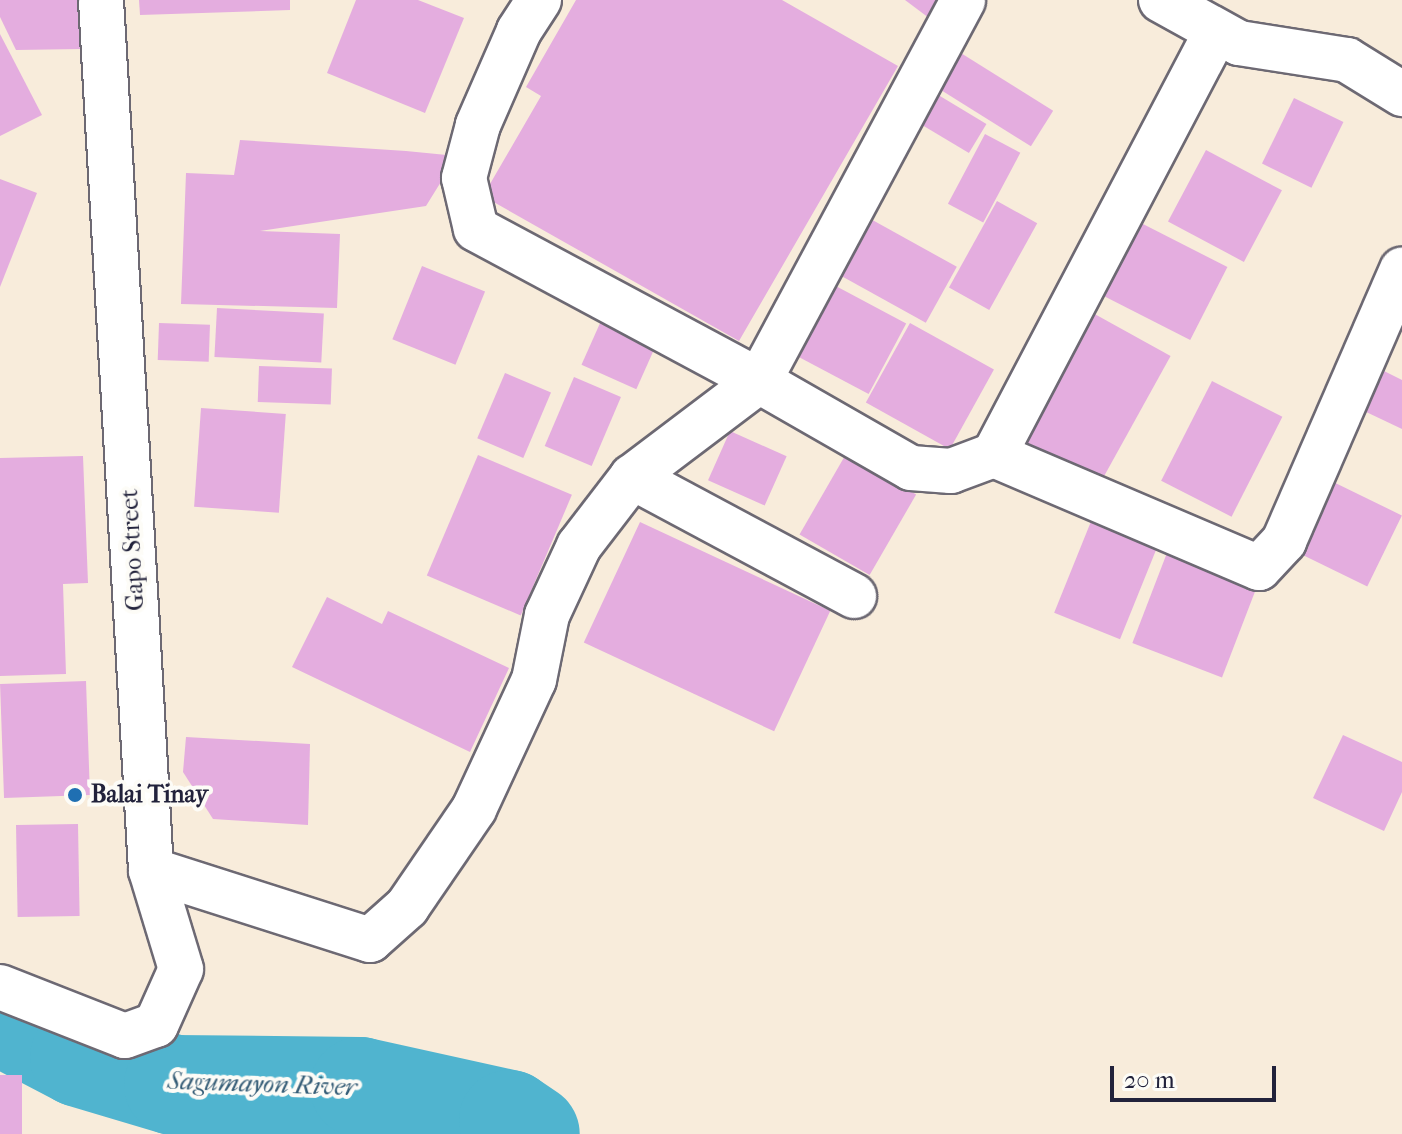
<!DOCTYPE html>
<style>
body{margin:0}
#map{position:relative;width:1402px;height:1134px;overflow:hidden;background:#f8ecdb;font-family:"IM FELL French Canon",serif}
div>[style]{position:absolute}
.river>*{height:100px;margin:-50px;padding:0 50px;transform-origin:50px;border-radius:50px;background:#50b4cf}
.building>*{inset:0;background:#e4addf;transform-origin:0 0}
.roads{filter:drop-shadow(2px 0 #6d6973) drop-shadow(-2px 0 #6d6973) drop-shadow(0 2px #6d6973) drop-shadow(0 -2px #6d6973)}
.minor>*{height:44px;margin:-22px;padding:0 22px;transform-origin:22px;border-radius:22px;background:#fff}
.tertiary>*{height:44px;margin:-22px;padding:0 22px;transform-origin:22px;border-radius:22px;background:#fff}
.dots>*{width:22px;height:22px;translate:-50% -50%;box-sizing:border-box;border:4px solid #fdfcf7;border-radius:50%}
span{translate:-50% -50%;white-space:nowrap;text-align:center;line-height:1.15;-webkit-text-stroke:8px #fdfcf7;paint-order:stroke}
.street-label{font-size:24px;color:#22223b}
.poi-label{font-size:24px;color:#22223b;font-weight:700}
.left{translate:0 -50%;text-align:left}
.water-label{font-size:26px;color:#345c76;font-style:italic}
.scale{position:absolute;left:1110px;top:1066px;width:166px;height:36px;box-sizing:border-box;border:4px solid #22223b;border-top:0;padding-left:10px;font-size:24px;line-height:28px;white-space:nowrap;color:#22223b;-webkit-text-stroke:6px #fdfcf7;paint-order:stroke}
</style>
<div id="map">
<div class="river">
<div style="left:0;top:1015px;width:90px;rotate:27.7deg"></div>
<div style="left:80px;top:1057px;width:98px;rotate:16.6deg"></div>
<div style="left:174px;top:1085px;width:186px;rotate:0.6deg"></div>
<div style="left:360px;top:1087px;width:153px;rotate:12.5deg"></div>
<div style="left:509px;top:1120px;width:25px;rotate:34deg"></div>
</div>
<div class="building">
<div style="clip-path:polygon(0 0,80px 0,81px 49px,16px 50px,0 17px)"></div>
<div style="clip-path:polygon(139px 0,290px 0,290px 10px,140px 15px)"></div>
<div style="clip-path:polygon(356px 0,418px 0,464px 18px,425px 113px,327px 73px)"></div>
<div style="clip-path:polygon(576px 0,782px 0,898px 66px,739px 341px,483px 196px,541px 96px,526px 87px)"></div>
<div style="clip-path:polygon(905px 0,943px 0,929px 18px)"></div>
<div style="clip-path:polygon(0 34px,42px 115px,0 136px)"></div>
<div style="left:948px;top:45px;width:124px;height:42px;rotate:32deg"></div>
<div style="left:935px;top:93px;width:60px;height:34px;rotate:31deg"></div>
<div style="left:1294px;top:98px;width:55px;height:73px;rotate:26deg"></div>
<div style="left:985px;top:134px;width:40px;height:79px;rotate:28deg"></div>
<div style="clip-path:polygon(240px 140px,406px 151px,457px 156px,426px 206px,260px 231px,340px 234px,337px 308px,181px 304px,186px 173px,234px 175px)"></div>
<div style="left:1206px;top:150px;width:86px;height:81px;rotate:28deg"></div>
<div style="clip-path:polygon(0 179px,37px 193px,0 287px)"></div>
<div style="left:997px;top:201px;width:46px;height:99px;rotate:29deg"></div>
<div style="left:858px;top:212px;width:113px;height:64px;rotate:29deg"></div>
<div style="left:1141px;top:223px;width:97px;height:82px;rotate:27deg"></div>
<div style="left:422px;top:266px;width:68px;height:79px;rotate:22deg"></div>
<div style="left:817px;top:276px;width:101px;height:80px;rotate:28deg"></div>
<div style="left:217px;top:308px;width:107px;height:49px;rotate:3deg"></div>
<div style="left:1091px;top:312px;width:91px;height:147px;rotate:29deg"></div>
<div style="left:601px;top:321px;width:60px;height:48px;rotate:24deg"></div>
<div style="left:159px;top:323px;width:51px;height:37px;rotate:2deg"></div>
<div style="left:910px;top:323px;width:96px;height:91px;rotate:29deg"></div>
<div style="left:259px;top:366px;width:73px;height:36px;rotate:2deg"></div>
<div style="clip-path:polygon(1382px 370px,1402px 380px,1402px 429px,1362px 410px)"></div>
<div style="left:505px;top:373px;width:50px;height:71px;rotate:23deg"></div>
<div style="left:574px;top:377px;width:51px;height:75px;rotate:23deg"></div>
<div style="left:1212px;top:381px;width:79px;height:112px;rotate:27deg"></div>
<div style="left:201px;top:408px;width:85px;height:99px;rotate:4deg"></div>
<div style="left:730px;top:431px;width:62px;height:54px;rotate:24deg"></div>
<div style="left:846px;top:454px;width:81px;height:93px;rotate:30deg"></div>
<div style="left:478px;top:455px;width:102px;height:131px;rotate:23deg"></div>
<div style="clip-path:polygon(83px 456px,88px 583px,63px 584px,66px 674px,0 676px,0 458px)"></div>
<div style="left:1321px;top:476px;width:90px;height:79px;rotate:26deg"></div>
<div style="left:1092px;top:519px;width:71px;height:101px;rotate:22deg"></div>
<div style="left:640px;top:522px;width:210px;height:133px;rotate:25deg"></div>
<div style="left:1170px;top:545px;width:96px;height:105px;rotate:21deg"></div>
<div style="clip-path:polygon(327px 597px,382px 624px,388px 611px,509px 668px,470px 752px,292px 667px)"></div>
<div style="left:86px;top:681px;width:114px;height:86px;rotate:88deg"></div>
<div style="clip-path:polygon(1343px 735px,1402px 762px,1402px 792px,1384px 831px,1313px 798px)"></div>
<div style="clip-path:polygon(186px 737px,310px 744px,308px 825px,213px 819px,183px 772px)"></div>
<div style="left:78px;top:824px;width:92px;height:62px;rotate:89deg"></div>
<div style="left:0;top:1075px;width:22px;height:59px"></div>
</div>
<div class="roads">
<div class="minor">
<div style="left:539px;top:0;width:37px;rotate:123deg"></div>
<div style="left:519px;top:31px;width:103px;rotate:113.6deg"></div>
<div style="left:478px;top:125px;width:55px;rotate:104.8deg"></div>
<div style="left:464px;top:178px;width:52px;rotate:76.8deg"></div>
<div style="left:476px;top:229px;width:321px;rotate:28.2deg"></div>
<div style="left:759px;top:381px;width:432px;rotate:-61.8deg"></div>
<div style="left:994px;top:455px;width:288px;rotate:23.1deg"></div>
<div style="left:1259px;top:568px;width:37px;rotate:-47deg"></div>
<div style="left:1284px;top:541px;width:296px;rotate:-66.5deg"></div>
<div style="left:632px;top:477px;width:252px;rotate:28.2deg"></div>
<div style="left:151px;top:870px;width:230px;rotate:17.7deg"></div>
<div style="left:370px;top:940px;width:50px;rotate:-41.7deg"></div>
<div style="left:407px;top:907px;width:119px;rotate:-55.6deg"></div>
<div style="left:474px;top:809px;width:142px;rotate:-65.1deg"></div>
<div style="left:534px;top:680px;width:66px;rotate:-78.7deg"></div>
<div style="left:547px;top:615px;width:76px;rotate:-65.1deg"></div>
<div style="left:579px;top:546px;width:87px;rotate:-52.5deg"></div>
<div style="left:632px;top:477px;width:159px;rotate:-37.1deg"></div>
<div style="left:759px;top:381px;width:175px;rotate:29.8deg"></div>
<div style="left:911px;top:468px;width:40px;rotate:4.3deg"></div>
<div style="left:951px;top:471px;width:46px;rotate:-20.4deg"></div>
<div style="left:994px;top:455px;width:478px;rotate:-62.3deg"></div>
<div style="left:0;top:987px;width:134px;rotate:21.4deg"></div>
<div style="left:125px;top:1036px;width:33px;rotate:-20deg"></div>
<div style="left:156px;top:1025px;width:61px;rotate:-65.9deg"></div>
<div style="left:181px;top:969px;width:103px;rotate:-106.9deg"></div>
<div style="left:151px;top:870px;width:871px;rotate:-93.29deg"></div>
</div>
<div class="tertiary">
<div style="left:1161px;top:0;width:89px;rotate:28.9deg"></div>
<div style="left:1239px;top:43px;width:109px;rotate:8.9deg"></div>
<div style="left:1347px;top:60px;width:65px;rotate:31.7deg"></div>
</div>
</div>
<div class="dots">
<div style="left:75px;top:795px;background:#1f6fb2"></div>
</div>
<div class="street-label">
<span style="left:133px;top:550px;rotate:-93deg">Gapo Street</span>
</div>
<div class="poi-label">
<span class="left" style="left:91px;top:795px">Balai Tinay</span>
</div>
<div class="water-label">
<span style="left:262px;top:1084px;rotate:2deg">Sagumayon River</span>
</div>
<div class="scale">20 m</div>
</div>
